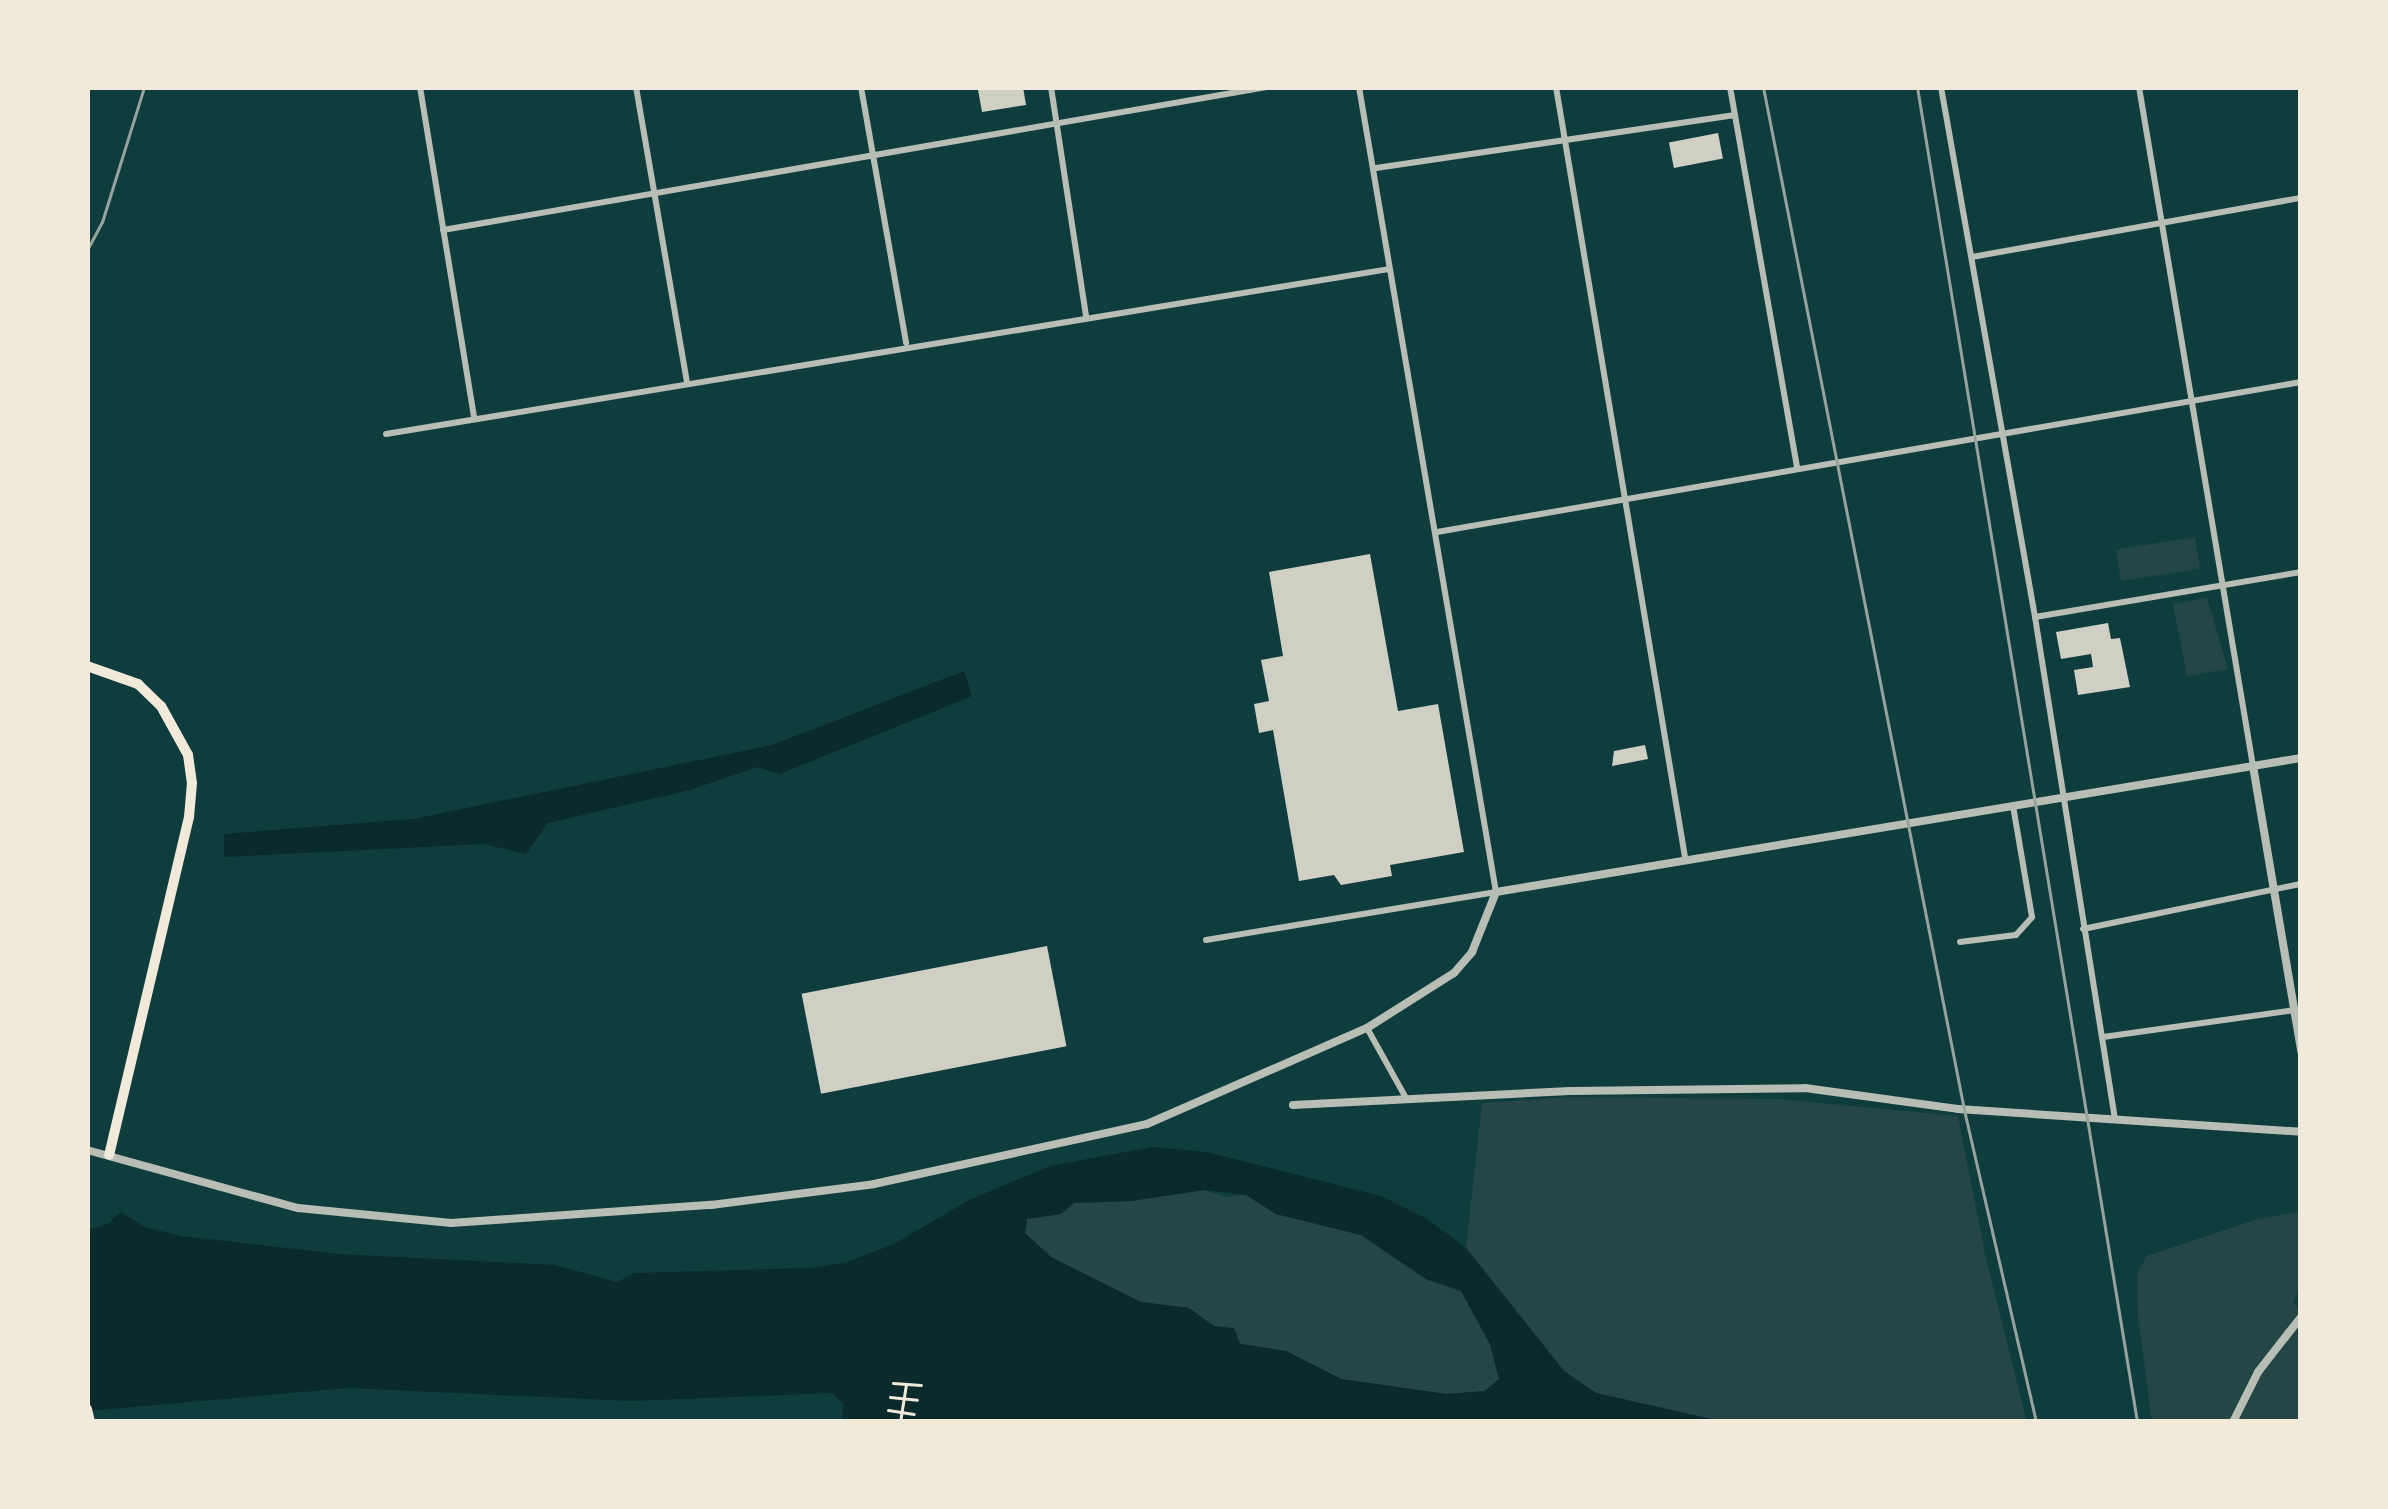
<!DOCTYPE html>
<style>
body{margin:0}
#map{position:relative;width:2388px;height:1509px;overflow:hidden;background:#0f3d3e;font-family:Ubuntu,sans-serif}
div>[style]{position:absolute}
.green>*{inset:0;background:#244646;transform-origin:0 0}
.water>*{inset:0;background:#0a2a2b}
.building>*{inset:0;background:#cfcfc3;transform-origin:0 0}
.path>*{height:3px;margin:-1.5px;padding:0 1.5px;transform-origin:1.5px;border-radius:1.5px;background:#f1e9da}
.minor>*{height:6px;margin:-3px;padding:0 3px;transform-origin:3px;border-radius:3px;background:#b8beb3}
.tertiary>*{height:8px;margin:-4px;padding:0 4px;transform-origin:4px;border-radius:4px;background:#b8beb3}
.motorway>*{height:10px;margin:-5px;padding:0 5px;transform-origin:5px;border-radius:5px;background:#f1e9da}
.rail>*{height:3px;margin:-1.5px;padding:0 1.5px;transform-origin:1.5px;border-radius:1.5px;background:#97a49c}
span{translate:-50% -50%;white-space:nowrap;text-align:center;line-height:1.15;-webkit-text-stroke:9px #f1e9da;paint-order:stroke}
.frame{position:absolute;inset:0;border:90px solid #f1e9da;pointer-events:none}
</style>
<div id="map">
<div class="green">
<div style="left:2195px;top:537px;width:32px;height:80px;rotate:81deg"></div>
<div style="clip-path:polygon(2207px 598px,2228px 669px,2187px 676px,2173px 604px)"></div>
<div style="clip-path:polygon(1573px 1097px,1779px 1099px,1958px 1116px,1985px 1254px,2027px 1422px,1725px 1422px,1596px 1393px,1564px 1371px,1466px 1248px,1482px 1103px)"></div>
<div style="clip-path:polygon(1204px 1190px,1226px 1197px,1246px 1195px,1276px 1214px,1361px 1235px,1426px 1279px,1461px 1291px,1490px 1344px,1499px 1379px,1485px 1391px,1446px 1394px,1341px 1379px,1286px 1351px,1240px 1344px,1189px 1308px,1141px 1302px,1051px 1257px,1025px 1233px,1027px 1218px,1061px 1214px,1074px 1203px,1131px 1201px)"></div>
<div style="clip-path:polygon(2301px 1212px,2301px 1287px,2293px 1302px,2301px 1312px,2301px 1422px,2152px 1422px,2138px 1316px,2137px 1273px,2147px 1256px,2258px 1219px)"></div>
</div>
<div class="water">
<div style="clip-path:polygon(964px 671px,972px 696px,780px 774px,757px 767px,690px 790px,548px 823px,526px 854px,484px 844px,224px 857px,224px 834px,413px 819px,772px 745px)"></div>
<div style="clip-path:polygon(evenodd,1152px 1147px,1207px 1152px,1381px 1196px,1429px 1220px,1466px 1248px,1564px 1371px,1596px 1393px,1725px 1422px,841px 1422px,844px 1405px,832px 1393px,632px 1401px,349px 1388px,87px 1411px,87px 1230px,108px 1224px,120px 1212px,145px 1227px,181px 1236px,339px 1254px,555px 1265px,617px 1282px,635px 1273px,811px 1268px,847px 1262px,894px 1244px,969px 1200px,1050px 1166px,1152px 1147px,1204px 1190px,1246px 1195px,1276px 1214px,1361px 1235px,1426px 1279px,1461px 1291px,1490px 1344px,1499px 1379px,1485px 1391px,1446px 1394px,1341px 1379px,1286px 1351px,1240px 1344px,1234px 1328px,1213px 1326px,1189px 1308px,1141px 1302px,1051px 1257px,1025px 1233px,1027px 1219px,1061px 1214px,1074px 1203px,1131px 1201px,1204px 1190px)"></div>
</div>
<div class="building">
<div style="clip-path:polygon(970px 87px,1023px 87px,1026px 105px,982px 112px,978px 90px)"></div>
<div style="left:1718px;top:133px;width:26px;height:50px;rotate:79deg"></div>
<div style="clip-path:polygon(1370px 554px,1398px 711px,1438px 704px,1464px 852px,1390px 865px,1392px 876px,1341px 885px,1334px 875px,1299px 881px,1273px 730px,1259px 733px,1254px 704px,1269px 701px,1261px 660px,1283px 656px,1269px 572px)"></div>
<div style="clip-path:polygon(2108px 623px,2111px 639px,2120px 638px,2130px 687px,2078px 695px,2074px 670px,2093px 667px,2091px 654px,2061px 659px,2056px 632px)"></div>
<div style="clip-path:polygon(1645px 745px,1648px 759px,1612px 766px,1614px 751px)"></div>
<div style="left:1047px;top:946px;width:102px;height:250px;rotate:79deg"></div>
</div>
<div class="path">
<div style="left:893px;top:1383px;width:28px;rotate:4deg"></div>
<div style="left:890px;top:1397px;width:27px;rotate:6deg"></div>
<div style="left:888px;top:1410px;width:26px;rotate:9deg"></div>
<div style="left:900px;top:1422px;width:38px;rotate:-81deg"></div>
</div>
<div class="minor">
<div style="left:420px;top:87px;width:334px;rotate:80.7deg"></div>
<div style="left:636px;top:87px;width:299px;rotate:80.2deg"></div>
<div style="left:861px;top:87px;width:260px;rotate:80deg"></div>
<div style="left:1051px;top:87px;width:231px;rotate:81.3deg"></div>
<div style="left:1556px;top:87px;width:781px;rotate:80.49deg"></div>
<div style="left:1730px;top:87px;width:387px;rotate:80deg"></div>
<div style="left:1941px;top:87px;width:538px;rotate:79.94deg"></div>
<div style="left:2035px;top:617px;width:508px;rotate:80.95deg"></div>
<div style="left:2139px;top:87px;width:689px;rotate:80.47deg"></div>
<div style="left:1376px;top:168px;width:363px;rotate:-8.4deg"></div>
<div style="left:443px;top:230px;width:836px;rotate:-9.85deg"></div>
<div style="left:1972px;top:257px;width:334px;rotate:-10.2deg"></div>
<div style="left:386px;top:434px;width:1016px;rotate:-9.34deg"></div>
<div style="left:1437px;top:532px;width:877px;rotate:-9.85deg"></div>
<div style="left:2035px;top:617px;width:270px;rotate:-9.6deg"></div>
<div style="left:2083px;top:929px;width:223px;rotate:-11.7deg"></div>
<div style="left:1206px;top:940px;width:294px;rotate:-9.4deg"></div>
<div style="left:1496px;top:892px;width:817px;rotate:-99.66deg"></div>
<div style="left:1960px;top:942px;width:56px;rotate:-7.1deg"></div>
<div style="left:2016px;top:935px;width:24px;rotate:-48deg"></div>
<div style="left:2032px;top:917px;width:113px;rotate:-99.7deg"></div>
<div style="left:1367px;top:1028px;width:80px;rotate:60.9deg"></div>
<div style="left:2103px;top:1037px;width:200px;rotate:-8deg"></div>
</div>
<div class="tertiary">
<div style="left:2253px;top:766px;width:289px;rotate:80.4deg"></div>
<div style="left:1293px;top:1105px;width:277px;rotate:-2.9deg"></div>
<div style="left:1570px;top:1091px;width:235px;rotate:-0.7deg"></div>
<div style="left:1805px;top:1088px;width:154px;rotate:7.8deg"></div>
<div style="left:1958px;top:1109px;width:344px;rotate:3.8deg"></div>
<div style="left:87px;top:1150px;width:219px;rotate:15.4deg"></div>
<div style="left:298px;top:1208px;width:154px;rotate:5.6deg"></div>
<div style="left:451px;top:1223px;width:261px;rotate:-4deg"></div>
<div style="left:711px;top:1205px;width:164px;rotate:-7.3deg"></div>
<div style="left:874px;top:1184px;width:280px;rotate:-12.4deg"></div>
<div style="left:1147px;top:1124px;width:240px;rotate:-23.6deg"></div>
<div style="left:1367px;top:1028px;width:103px;rotate:-32.3deg"></div>
<div style="left:1454px;top:973px;width:28px;rotate:-49deg"></div>
<div style="left:1472px;top:952px;width:65px;rotate:-68.2deg"></div>
<div style="left:1496px;top:892px;width:816px;rotate:-9.45deg"></div>
<div style="left:2233px;top:1422px;width:56px;rotate:-63.4deg"></div>
<div style="left:2258px;top:1372px;width:70px;rotate:-52deg"></div>
</div>
<div class="motorway">
<div style="left:87px;top:666px;width:54px;rotate:19.4deg"></div>
<div style="left:138px;top:684px;width:32px;rotate:44deg"></div>
<div style="left:161px;top:706px;width:56px;rotate:61.1deg"></div>
<div style="left:188px;top:755px;width:28px;rotate:82deg"></div>
<div style="left:192px;top:783px;width:34px;rotate:95deg"></div>
<div style="left:189px;top:817px;width:347px;rotate:103.3deg"></div>
<div style="left:87px;top:1409px;width:13px;rotate:77deg"></div>
</div>
<div class="rail">
<div style="left:1763px;top:87px;width:1043px;rotate:78.88deg"></div>
<div style="left:1964px;top:1110px;width:320px;rotate:77deg"></div>
<div style="left:1917px;top:87px;width:1353px;rotate:80.64deg"></div>
<div style="left:87px;top:250px;width:32px;rotate:-62deg"></div>
<div style="left:102px;top:222px;width:141px;rotate:-72.7deg"></div>
</div>
<div class="frame"></div>
</div>
